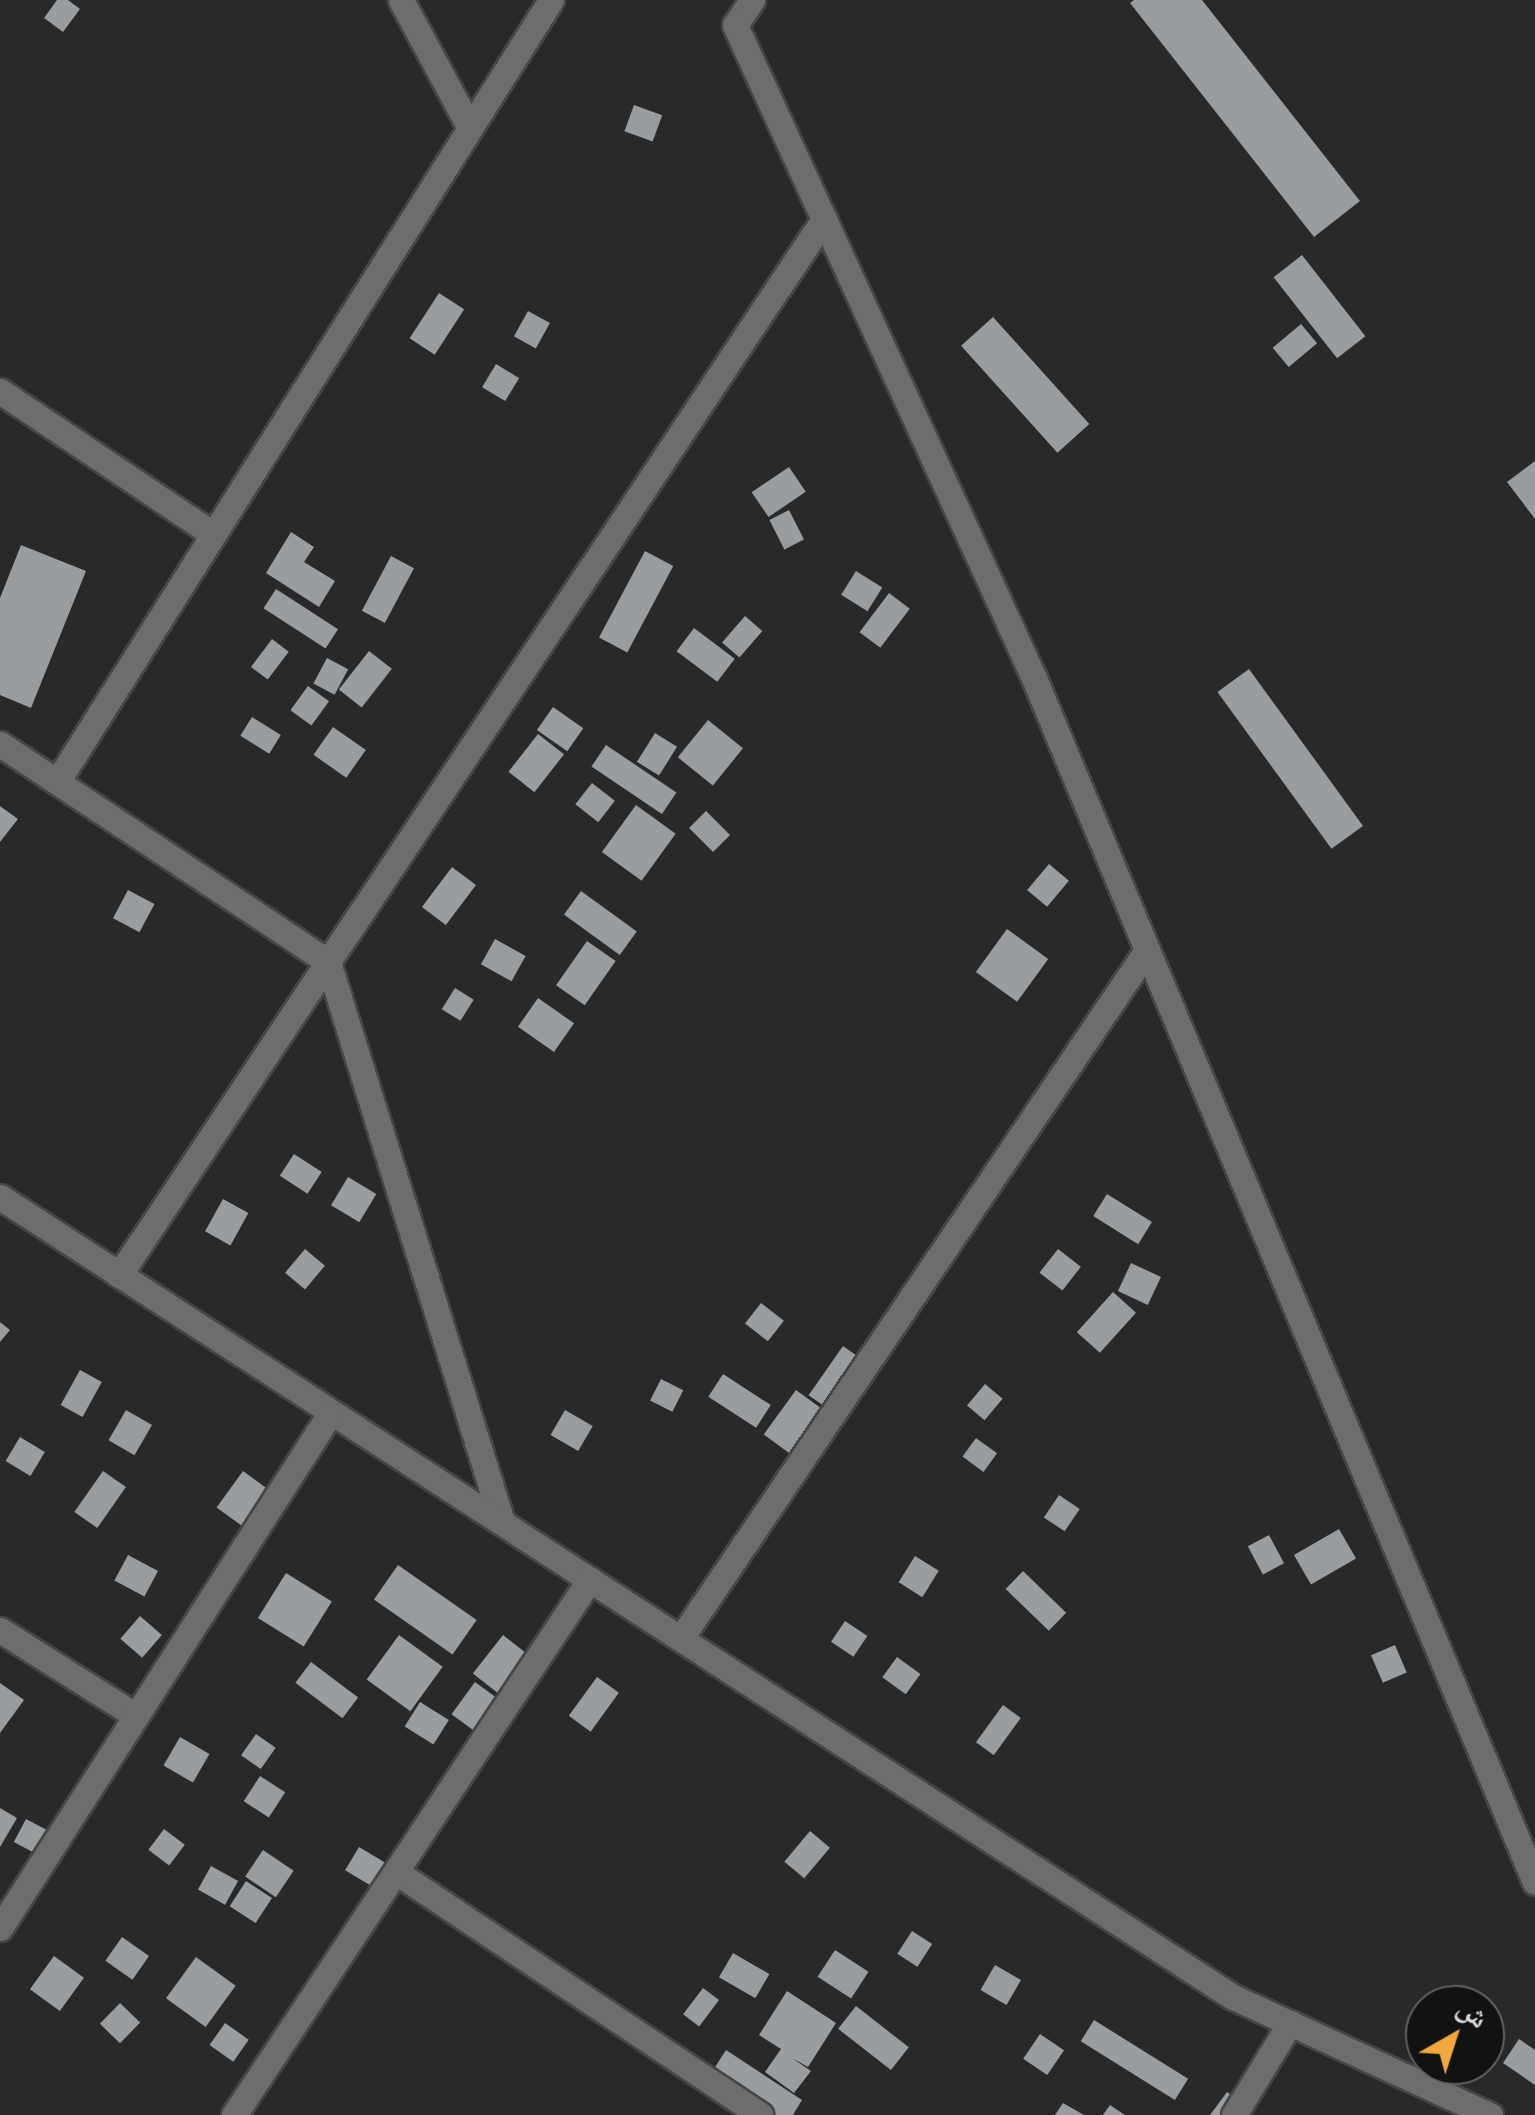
<!DOCTYPE html>
<meta charset="utf-8">
<style>
body{margin:0}
#map{position:relative;width:1535px;height:2115px;overflow:hidden;background:#27292b;font-family:Jost,"Noto Naskh Arabic",sans-serif}
div>[style]{position:absolute}
.building>*{inset:0;background:#9a9d9f;transform-origin:0 0}
.roads{filter:drop-shadow(2px 0 #444647) drop-shadow(-2px 0 #444647) drop-shadow(0 2px #444647) drop-shadow(0 -2px #444647)}
.minor>*{height:25px;margin:-12.5px;padding:0 12.5px;transform-origin:12.5px;border-radius:12.5px;background:#6b6d6f}
span{translate:-50% -50%;white-space:nowrap;text-align:center;line-height:1.15;-webkit-text-stroke:10px #111212;paint-order:stroke}
.north{position:absolute;left:1405px;top:1985px;width:100px;height:100px;box-sizing:border-box;background:#111212;border:2px solid #616262;border-radius:50%;rotate:39deg;font-size:28px;font-weight:700;line-height:40px;text-align:center;color:#d8d9da}
.north::after{content:'';display:block;margin:auto;width:35px;height:45px;background:#f1a63f;clip-path:polygon(50% 0,100% 100%,50% 72%,0 100%)}
</style>
<div id="map">
<div class="building">
<div style="clip-path:polygon(57px 0,68px 0,80px 9px,63px 32px,44px 18px)"></div>
<div style="clip-path:polygon(1134px 0,1202px 0,1360px 201px,1314px 237px,1130px 3px)"></div>
<div style="left:634px;top:105px;width:30px;height:28px;rotate:20deg"></div>
<div style="left:1302px;top:255px;width:103px;height:36px;rotate:52deg"></div>
<div style="left:439px;top:293px;width:30px;height:54px;rotate:33deg"></div>
<div style="left:528px;top:311px;width:25px;height:29px;rotate:29deg"></div>
<div style="left:993px;top:317px;width:144px;height:43px;rotate:48deg"></div>
<div style="left:1301px;top:324px;width:25px;height:37px;rotate:50deg"></div>
<div style="left:496px;top:364px;width:27px;height:27px;rotate:31deg"></div>
<div style="clip-path:polygon(1535px 461px,1535px 519px,1507px 482px)"></div>
<div style="left:789px;top:467px;width:30px;height:45px;rotate:56deg"></div>
<div style="left:789px;top:510px;width:33px;height:22px;rotate:63deg"></div>
<div style="clip-path:polygon(291px 532px,314px 547px,304px 562px,335px 581px,319px 607px,266px 573px)"></div>
<div style="clip-path:polygon(21px 545px,86px 571px,31px 708px,0 695px,0 598px)"></div>
<div style="left:645px;top:551px;width:32px;height:98px;rotate:28deg"></div>
<div style="left:391px;top:556px;width:26px;height:62px;rotate:28deg"></div>
<div style="left:856px;top:571px;width:31px;height:28px;rotate:32deg"></div>
<div style="left:276px;top:589px;width:74px;height:23px;rotate:33deg"></div>
<div style="left:889px;top:593px;width:26px;height:49px;rotate:37deg"></div>
<div style="left:745px;top:616px;width:23px;height:35px;rotate:41deg"></div>
<div style="left:694px;top:628px;width:51px;height:29px;rotate:37deg"></div>
<div style="left:272px;top:639px;width:21px;height:35px;rotate:37deg"></div>
<div style="left:369px;top:651px;width:29px;height:49px;rotate:38deg"></div>
<div style="left:327px;top:658px;width:24px;height:29px;rotate:28deg"></div>
<div style="left:1249px;top:669px;width:194px;height:39px;rotate:54deg"></div>
<div style="left:308px;top:686px;width:26px;height:30px;rotate:36deg"></div>
<div style="left:553px;top:707px;width:37px;height:28px;rotate:35deg"></div>
<div style="left:252px;top:717px;width:34px;height:22px;rotate:32deg"></div>
<div style="left:708px;top:720px;width:45px;height:48px;rotate:39deg"></div>
<div style="left:333px;top:727px;width:40px;height:34px;rotate:35deg"></div>
<div style="left:655px;top:733px;width:26px;height:34px;rotate:32deg"></div>
<div style="left:538px;top:734px;width:33px;height:48px;rotate:38deg"></div>
<div style="left:606px;top:745px;width:85px;height:26px;rotate:34deg"></div>
<div style="left:592px;top:783px;width:29px;height:27px;rotate:38deg"></div>
<div style="left:636px;top:805px;width:49px;height:58px;rotate:36deg"></div>
<div style="clip-path:polygon(0 806px,18px 819px,0 842px)"></div>
<div style="left:706px;top:811px;width:34px;height:24px;rotate:45deg"></div>
<div style="left:1049px;top:864px;width:26px;height:34px;rotate:40deg"></div>
<div style="left:452px;top:867px;width:30px;height:50px;rotate:37deg"></div>
<div style="left:128px;top:890px;width:30px;height:32px;rotate:28deg"></div>
<div style="left:581px;top:891px;width:69px;height:29px;rotate:36deg"></div>
<div style="left:1007px;top:929px;width:51px;height:53px;rotate:36deg"></div>
<div style="left:495px;top:939px;width:35px;height:29px;rotate:29deg"></div>
<div style="left:587px;top:941px;width:35px;height:54px;rotate:35deg"></div>
<div style="left:455px;top:988px;width:22px;height:25px;rotate:32deg"></div>
<div style="left:538px;top:998px;width:44px;height:35px;rotate:35deg"></div>
<div style="left:294px;top:1154px;width:33px;height:26px;rotate:33deg"></div>
<div style="left:348px;top:1177px;width:33px;height:33px;rotate:31deg"></div>
<div style="left:1107px;top:1194px;width:53px;height:26px;rotate:32deg"></div>
<div style="left:223px;top:1199px;width:29px;height:37px;rotate:29deg"></div>
<div style="left:305px;top:1249px;width:26px;height:31px;rotate:40deg"></div>
<div style="left:1058px;top:1249px;width:29px;height:30px;rotate:38deg"></div>
<div style="left:1131px;top:1263px;width:33px;height:31px;rotate:25deg"></div>
<div style="left:1113px;top:1292px;width:31px;height:54px;rotate:42deg"></div>
<div style="left:761px;top:1303px;width:29px;height:26px;rotate:38deg"></div>
<div style="clip-path:polygon(0 1322px,10px 1330px,0 1342px)"></div>
<div style="left:843px;top:1346px;width:29px;height:60px;rotate:35deg"></div>
<div style="left:80px;top:1370px;width:25px;height:40px;rotate:29deg"></div>
<div style="left:723px;top:1374px;width:57px;height:27px;rotate:33deg"></div>
<div style="left:661px;top:1379px;width:25px;height:24px;rotate:27deg"></div>
<div style="left:985px;top:1384px;width:23px;height:28px;rotate:40deg"></div>
<div style="left:796px;top:1390px;width:46px;height:55px;rotate:36deg"></div>
<div style="left:126px;top:1410px;width:30px;height:35px;rotate:30deg"></div>
<div style="left:565px;top:1410px;width:32px;height:29px;rotate:30deg"></div>
<div style="left:20px;top:1437px;width:29px;height:28px;rotate:31deg"></div>
<div style="left:976px;top:1438px;width:26px;height:23px;rotate:36deg"></div>
<div style="left:103px;top:1471px;width:28px;height:50px;rotate:35deg"></div>
<div style="left:243px;top:1471px;width:37px;height:45px;rotate:36deg"></div>
<div style="left:1059px;top:1495px;width:25px;height:27px;rotate:34deg"></div>
<div style="left:1339px;top:1529px;width:34px;height:52px;rotate:60deg"></div>
<div style="left:1269px;top:1535px;width:32px;height:24px;rotate:62deg"></div>
<div style="left:128px;top:1555px;width:34px;height:29px;rotate:28deg"></div>
<div style="left:915px;top:1556px;width:28px;height:31px;rotate:32deg"></div>
<div style="left:398px;top:1565px;width:96px;height:42px;rotate:35deg"></div>
<div style="left:1023px;top:1571px;width:60px;height:25px;rotate:44deg"></div>
<div style="left:286px;top:1573px;width:54px;height:53px;rotate:32deg"></div>
<div style="left:140px;top:1616px;width:29px;height:30px;rotate:41deg"></div>
<div style="left:845px;top:1621px;width:27px;height:25px;rotate:34deg"></div>
<div style="left:399px;top:1635px;width:54px;height:55px;rotate:36deg"></div>
<div style="left:503px;top:1635px;width:41px;height:49px;rotate:38deg"></div>
<div style="left:1395px;top:1645px;width:30px;height:26px;rotate:67deg"></div>
<div style="left:897px;top:1657px;width:29px;height:25px;rotate:36deg"></div>
<div style="left:311px;top:1662px;width:59px;height:26px;rotate:37deg"></div>
<div style="left:597px;top:1677px;width:27px;height:48px;rotate:36deg"></div>
<div style="left:475px;top:1682px;width:36px;height:40px;rotate:36deg"></div>
<div style="clip-path:polygon(0 1683px,24px 1700px,0 1733px)"></div>
<div style="left:420px;top:1702px;width:34px;height:29px;rotate:32deg"></div>
<div style="left:1003px;top:1705px;width:22px;height:46px;rotate:36deg"></div>
<div style="left:256px;top:1734px;width:24px;height:26px;rotate:35deg"></div>
<div style="left:180px;top:1737px;width:34px;height:33px;rotate:30deg"></div>
<div style="left:260px;top:1776px;width:30px;height:30px;rotate:33deg"></div>
<div style="clip-path:polygon(0 1808px,17px 1818px,0 1847px)"></div>
<div style="left:26px;top:1819px;width:30px;height:26px;rotate:28deg"></div>
<div style="left:164px;top:1829px;width:26px;height:26px;rotate:37deg"></div>
<div style="left:810px;top:1831px;width:26px;height:40px;rotate:40deg"></div>
<div style="left:359px;top:1847px;width:39px;height:27px;rotate:31deg"></div>
<div style="left:263px;top:1850px;width:37px;height:32px;rotate:34deg"></div>
<div style="left:211px;top:1866px;width:31px;height:27px;rotate:29deg"></div>
<div style="left:246px;top:1881px;width:31px;height:30px;rotate:33deg"></div>
<div style="left:912px;top:1931px;width:24px;height:27px;rotate:33deg"></div>
<div style="left:122px;top:1937px;width:33px;height:29px;rotate:35deg"></div>
<div style="left:835px;top:1950px;width:40px;height:32px;rotate:33deg"></div>
<div style="left:733px;top:1953px;width:42px;height:28px;rotate:30deg"></div>
<div style="left:54px;top:1956px;width:37px;height:41px;rotate:36deg"></div>
<div style="left:196px;top:1957px;width:49px;height:51px;rotate:36deg"></div>
<div style="left:995px;top:1965px;width:30px;height:29px;rotate:30deg"></div>
<div style="left:703px;top:1988px;width:20px;height:33px;rotate:37deg"></div>
<div style="clip-path:polygon(787px 1991px,836px 2023px,808px 2067px,792px 2058px,811px 2071px,794px 2093px,765px 2072px,781px 2049px,759px 2035px)"></div>
<div style="left:120px;top:2003px;width:28px;height:29px;rotate:44deg"></div>
<div style="left:856px;top:2006px;width:67px;height:29px;rotate:38deg"></div>
<div style="left:1094px;top:2020px;width:111px;height:25px;rotate:32deg"></div>
<div style="left:225px;top:2023px;width:29px;height:27px;rotate:35deg"></div>
<div style="left:1040px;top:2034px;width:29px;height:30px;rotate:34deg"></div>
<div style="clip-path:polygon(1519px 2039px,1535px 2050px,1535px 2085px,1503px 2063px)"></div>
<div style="clip-path:polygon(726px 2050px,802px 2100px,793px 2115px,771px 2115px,710px 2075px)"></div>
<div style="clip-path:polygon(1227px 2092px,1253px 2111px,1249px 2115px,1210px 2115px)"></div>
<div style="clip-path:polygon(1063px 2103px,1084px 2115px,1055px 2115px)"></div>
<div style="clip-path:polygon(1110px 2105px,1125px 2115px,1103px 2115px)"></div>
</div>
<div class="roads">
<div class="minor">
<div style="left:401px;top:0;width:145px;rotate:61.7deg"></div>
<div style="left:752px;top:0;width:30px;rotate:124deg"></div>
<div style="left:735px;top:25px;width:718px;rotate:65.4deg"></div>
<div style="left:1034px;top:678px;width:1304px;rotate:67.41deg"></div>
<div style="left:0;top:391px;width:257px;rotate:33.9deg"></div>
<div style="left:0;top:744px;width:394px;rotate:33.6deg"></div>
<div style="left:328px;top:962px;width:586px;rotate:72.74deg"></div>
<div style="left:57px;top:782px;width:925px;rotate:-57.72deg"></div>
<div style="left:0;top:1197px;width:1470px;rotate:32.98deg"></div>
<div style="left:1233px;top:1997px;width:283px;rotate:24.7deg"></div>
<div style="left:119px;top:1275px;width:1270px;rotate:-56.27deg"></div>
<div style="left:0;top:1630px;width:161px;rotate:32.3deg"></div>
<div style="left:681px;top:1638px;width:831px;rotate:-55.89deg"></div>
<div style="left:396px;top:1872px;width:438px;rotate:33.7deg"></div>
<div style="left:0;top:1928px;width:613px;rotate:-57.32deg"></div>
<div style="left:234px;top:2115px;width:643px;rotate:-56.41deg"></div>
<div style="left:1234px;top:2115px;width:108px;rotate:-58.7deg"></div>
</div>
</div>
<div class="north">ش</div>
</div>
